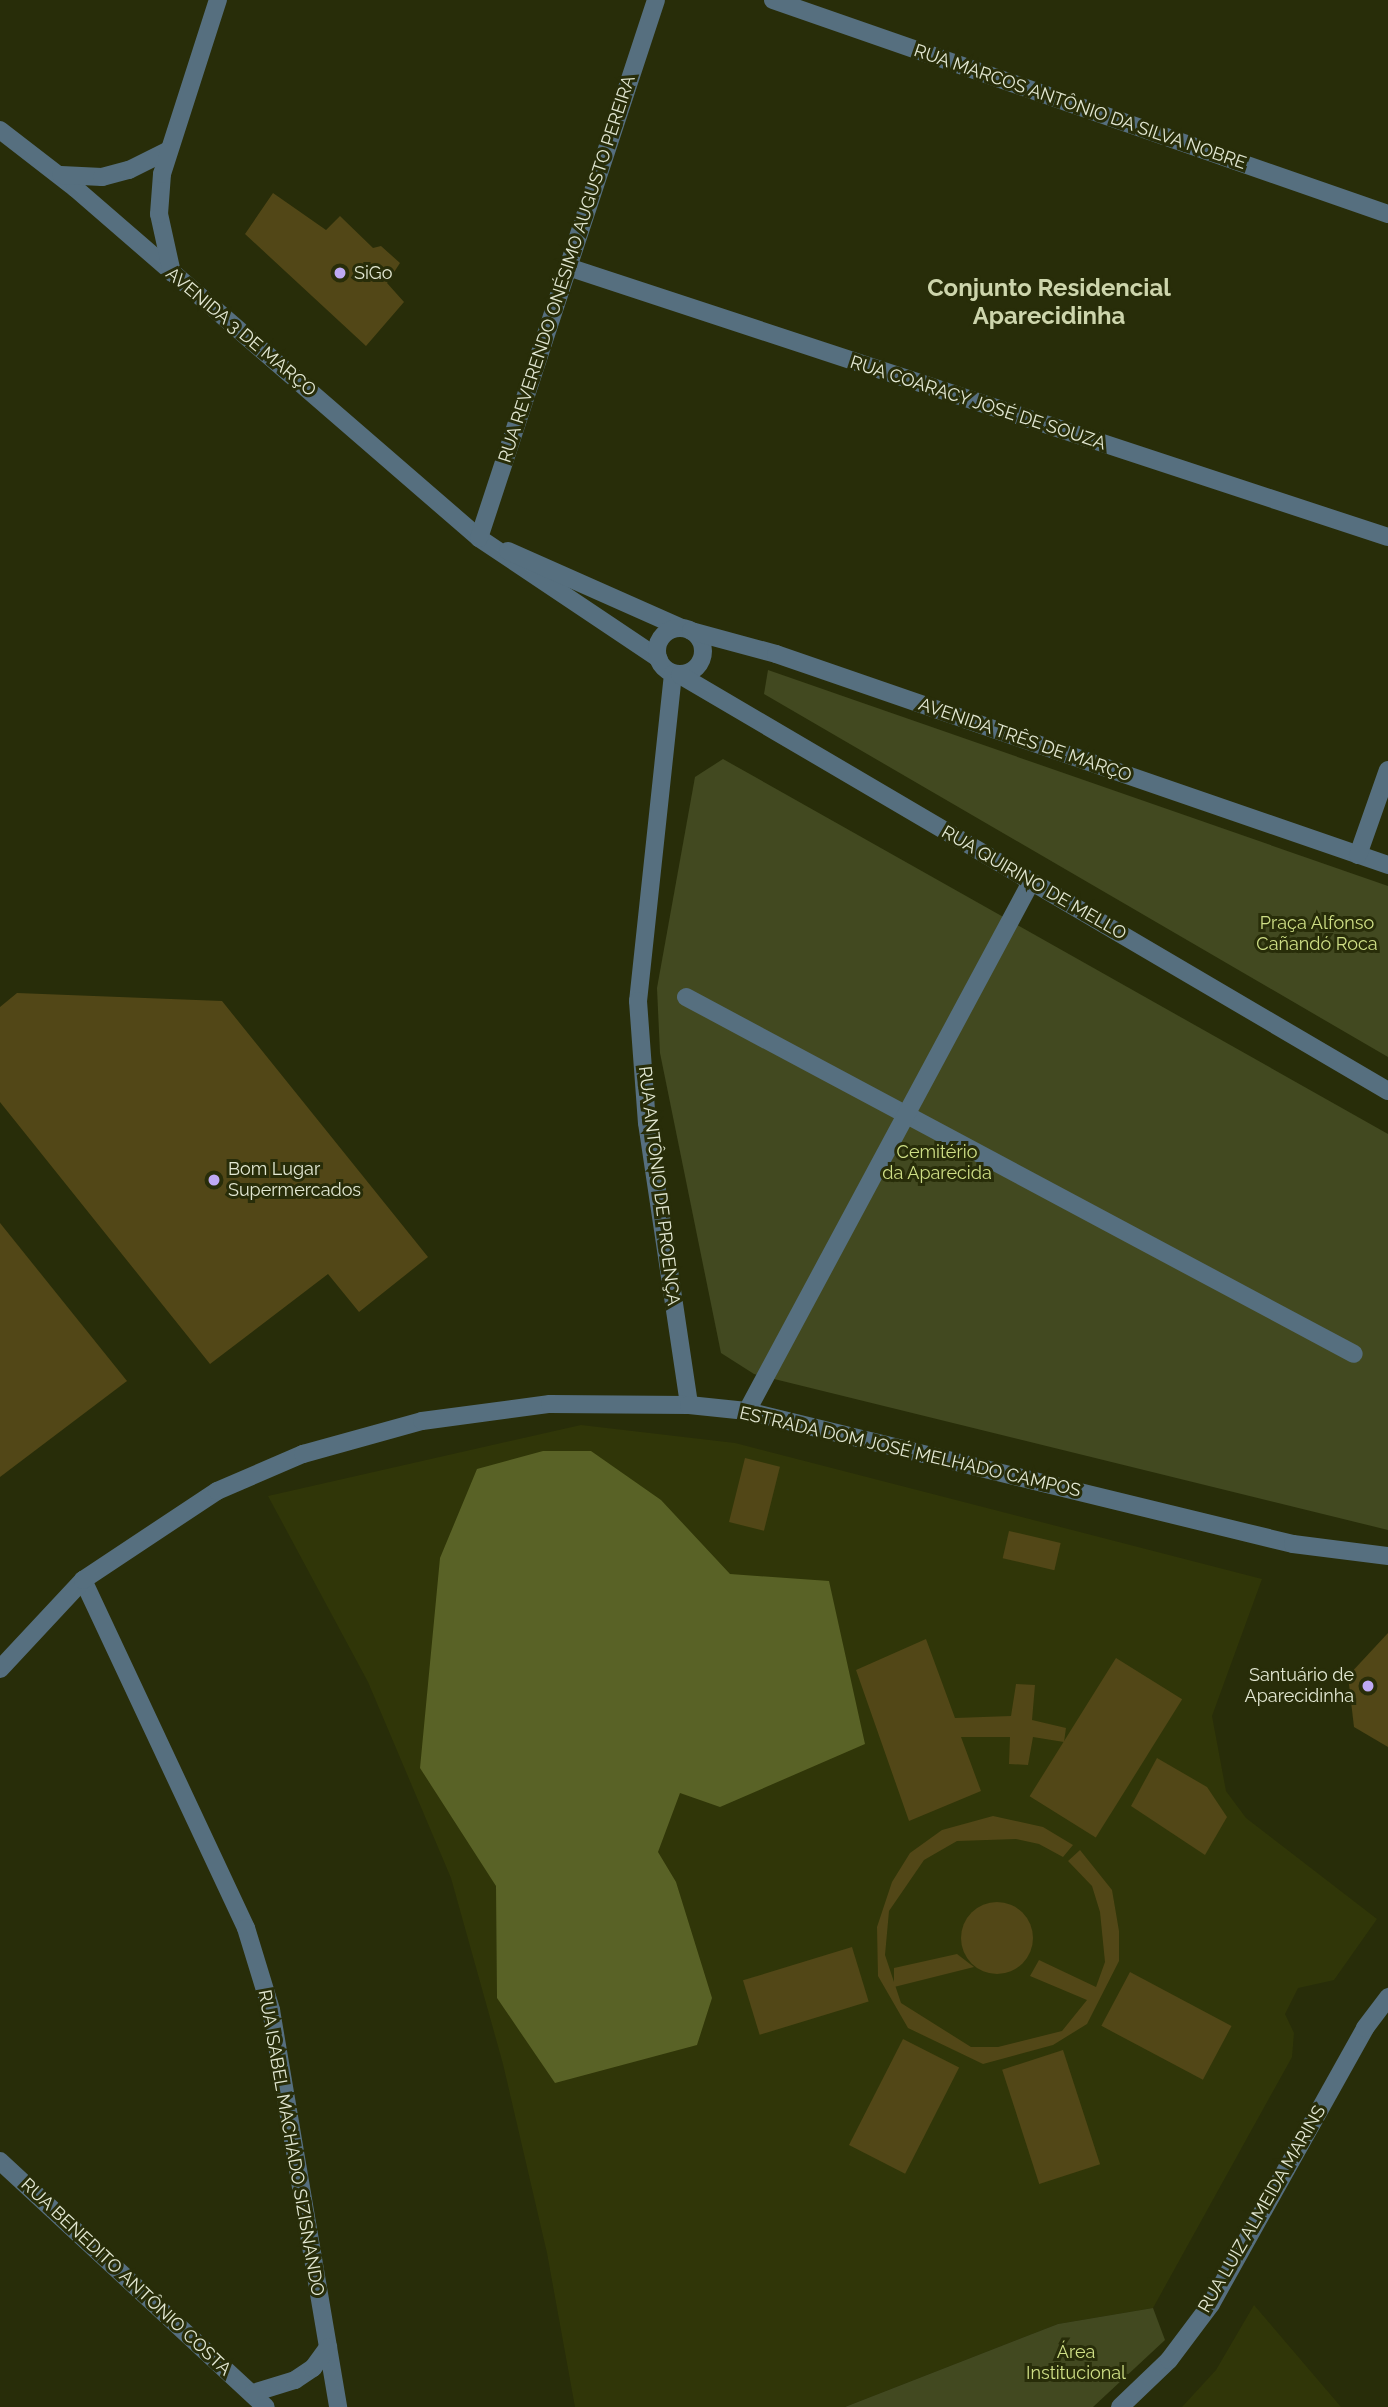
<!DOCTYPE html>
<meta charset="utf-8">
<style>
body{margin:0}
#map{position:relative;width:1388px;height:2407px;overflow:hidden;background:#282d09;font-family:Raleway,sans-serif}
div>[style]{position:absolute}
.built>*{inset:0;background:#303608}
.green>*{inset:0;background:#424920}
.forest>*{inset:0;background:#596226}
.building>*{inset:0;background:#524717;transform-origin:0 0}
.round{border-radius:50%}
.minor>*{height:18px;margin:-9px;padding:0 9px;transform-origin:9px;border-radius:9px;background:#566f7f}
.minor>.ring{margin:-9px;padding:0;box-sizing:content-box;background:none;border:18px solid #566f7f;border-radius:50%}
.dots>*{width:19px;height:19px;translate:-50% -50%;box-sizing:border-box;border:4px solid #282d09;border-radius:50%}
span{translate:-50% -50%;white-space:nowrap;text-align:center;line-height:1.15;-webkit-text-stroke:6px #282d09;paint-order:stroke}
.street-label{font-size:18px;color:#e3e8d3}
.poi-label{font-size:18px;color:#e3e8d3}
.left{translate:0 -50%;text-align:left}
.right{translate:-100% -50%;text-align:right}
.park-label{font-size:18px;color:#cfdf86}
.district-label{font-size:24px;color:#cdd5ac;font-weight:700}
</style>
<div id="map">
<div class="built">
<div style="clip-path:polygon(581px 1425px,735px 1443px,1262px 1579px,1212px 1716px,1226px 1791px,1246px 1818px,1377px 1919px,1334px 1980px,1298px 1988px,1285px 2014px,1294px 2033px,1292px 2057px,1153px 2308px,1058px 2324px,845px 2407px,575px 2407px,547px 2253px,503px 2064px,451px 1878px,368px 1682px,268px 1496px)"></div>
<div style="clip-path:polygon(1254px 2305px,1341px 2407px,1182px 2407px,1216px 2370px)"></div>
</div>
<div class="green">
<div style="clip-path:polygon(768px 670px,1388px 886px,1388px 1057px,764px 694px)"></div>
<div style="clip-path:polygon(723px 759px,1388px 1134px,1388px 1530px,754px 1374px,721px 1353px,660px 1053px,657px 988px,695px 777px)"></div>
<div style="clip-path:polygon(1153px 2308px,1165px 2340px,1093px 2407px,845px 2407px,1058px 2324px)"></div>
</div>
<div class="forest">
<div style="clip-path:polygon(543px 1451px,591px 1451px,661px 1500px,730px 1574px,829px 1581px,865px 1744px,720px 1807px,680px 1793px,658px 1852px,676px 1882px,712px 1998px,697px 2045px,555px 2083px,497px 1998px,496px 1886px,420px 1768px,440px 1558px,477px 1469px)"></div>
</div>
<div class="building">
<div style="clip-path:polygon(273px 193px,326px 230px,340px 216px,373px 248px,381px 246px,400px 263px,387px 283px,404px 302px,366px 346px,245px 234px)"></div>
<div style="clip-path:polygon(17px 993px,222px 1001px,428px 1257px,359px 1312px,328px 1274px,210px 1364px,0 1102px,0 1007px)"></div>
<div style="clip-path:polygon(0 1223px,127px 1381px,0 1477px)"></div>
<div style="left:745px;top:1458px;width:36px;height:66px;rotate:14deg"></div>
<div style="left:1009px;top:1531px;width:53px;height:28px;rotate:13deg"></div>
<div style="clip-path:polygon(1388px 1633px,1388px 1747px,1354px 1727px,1348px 1676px)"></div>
<div style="clip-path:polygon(926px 1639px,955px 1718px,1011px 1716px,1016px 1684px,1035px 1685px,1032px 1720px,1066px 1728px,1064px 1742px,1033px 1737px,1028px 1765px,1009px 1764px,1010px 1737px,961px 1737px,981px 1791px,909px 1821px,856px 1670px)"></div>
<div style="left:1116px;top:1658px;width:78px;height:163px;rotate:32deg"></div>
<div style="clip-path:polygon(1157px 1758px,1207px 1787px,1227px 1817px,1205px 1855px,1131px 1806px)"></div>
<div style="clip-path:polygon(993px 1816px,1043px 1827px,1073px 1845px,1063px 1857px,1039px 1844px,1016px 1839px,957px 1841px,924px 1860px,889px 1911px,885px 1955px,901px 2003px,971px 2047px,998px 2047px,1062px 2031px,1087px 2000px,1030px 1976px,1039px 1960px,1096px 1987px,1105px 1962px,1100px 1912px,1092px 1886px,1068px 1861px,1080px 1850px,1112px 1890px,1119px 1931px,1119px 1961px,1087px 2024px,1053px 2045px,983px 2064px,908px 2028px,878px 1976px,877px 1927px,892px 1882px,910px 1853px,942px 1830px)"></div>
<div class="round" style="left:961px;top:1902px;width:72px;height:72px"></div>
<div style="left:852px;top:1947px;width:57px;height:114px;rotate:73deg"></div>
<div style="clip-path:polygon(957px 1954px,974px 1967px,894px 1987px,894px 1968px)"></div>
<div style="left:1130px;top:1972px;width:115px;height:61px;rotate:28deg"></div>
<div style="left:903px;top:2039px;width:63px;height:119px;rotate:27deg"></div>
<div style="left:1063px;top:2050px;width:120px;height:64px;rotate:72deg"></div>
</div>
<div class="minor">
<div style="left:773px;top:0;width:651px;rotate:19.19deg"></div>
<div style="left:0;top:130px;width:95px;rotate:37.7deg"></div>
<div style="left:75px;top:188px;width:535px;rotate:40.9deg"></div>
<div style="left:479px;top:538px;width:216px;rotate:33.8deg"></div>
<div style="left:61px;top:175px;width:41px;rotate:2.8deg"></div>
<div style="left:102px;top:177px;width:28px;rotate:-15deg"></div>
<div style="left:129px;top:170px;width:42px;rotate:-26.6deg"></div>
<div style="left:568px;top:267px;width:863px;rotate:18.23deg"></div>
<div style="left:172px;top:273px;width:60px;rotate:-102.4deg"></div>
<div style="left:159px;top:214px;width:40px;rotate:-85.7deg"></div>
<div style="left:162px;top:174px;width:183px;rotate:-72.2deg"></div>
<div style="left:479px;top:538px;width:566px;rotate:-71.79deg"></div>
<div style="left:508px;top:551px;width:190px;rotate:23.9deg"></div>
<div class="ring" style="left:657px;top:628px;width:28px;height:28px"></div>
<div style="left:691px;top:631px;width:88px;rotate:15.1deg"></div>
<div style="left:776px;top:654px;width:647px;rotate:19.02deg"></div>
<div style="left:673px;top:674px;width:329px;rotate:96.1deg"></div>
<div style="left:638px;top:1001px;width:122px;rotate:85.8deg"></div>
<div style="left:647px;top:1123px;width:285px;rotate:81.5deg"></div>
<div style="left:680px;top:675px;width:821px;rotate:30.44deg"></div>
<div style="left:1358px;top:855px;width:90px;rotate:-70.6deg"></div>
<div style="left:686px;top:997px;width:757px;rotate:28.12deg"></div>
<div style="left:747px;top:1411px;width:600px;rotate:-61.77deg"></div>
<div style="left:83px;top:1580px;width:384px;rotate:64.9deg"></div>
<div style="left:246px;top:1928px;width:86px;rotate:73deg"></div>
<div style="left:271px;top:2010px;width:403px;rotate:80.4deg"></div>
<div style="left:0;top:1669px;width:122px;rotate:-47deg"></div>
<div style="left:83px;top:1580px;width:161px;rotate:-33.6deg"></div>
<div style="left:217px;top:1491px;width:94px;rotate:-23.3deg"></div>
<div style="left:303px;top:1454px;width:123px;rotate:-15.5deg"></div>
<div style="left:422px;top:1421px;width:129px;rotate:-7.6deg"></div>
<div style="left:550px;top:1404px;width:139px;rotate:0.4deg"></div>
<div style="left:689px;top:1405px;width:58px;rotate:5.9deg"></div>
<div style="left:747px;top:1411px;width:562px;rotate:13.69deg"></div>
<div style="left:1293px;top:1544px;width:96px;rotate:7.2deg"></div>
<div style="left:0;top:2161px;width:362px;rotate:42.8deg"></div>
<div style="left:253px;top:2393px;width:44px;rotate:-17.2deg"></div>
<div style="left:295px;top:2380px;width:22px;rotate:-34deg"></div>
<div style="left:313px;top:2368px;width:26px;rotate:-54deg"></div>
<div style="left:1120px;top:2407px;width:68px;rotate:-43.8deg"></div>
<div style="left:1169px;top:2360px;width:70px;rotate:-53.1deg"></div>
<div style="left:1211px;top:2304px;width:316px;rotate:-60.8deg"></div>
<div style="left:1365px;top:2028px;width:39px;rotate:-53deg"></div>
</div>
<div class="dots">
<div style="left:340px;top:273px;background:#bea9f4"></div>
<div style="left:214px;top:1180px;background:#bea9f4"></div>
<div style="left:1368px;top:1686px;background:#bea9f4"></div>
</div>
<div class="street-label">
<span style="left:1080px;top:107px;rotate:19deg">RUA MARCOS ANTÔNIO DA SILVA NOBRE</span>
<span style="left:567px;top:269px;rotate:-72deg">RUA REVERENDO ONÉSIMO AUGUSTO PEREIRA</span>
<span style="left:241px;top:332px;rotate:40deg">AVENIDA 3 DE MARÇO</span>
<span style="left:978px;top:403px;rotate:18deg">RUA COARACY JOSÉ DE SOUZA</span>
<span style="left:1025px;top:740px;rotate:19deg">AVENIDA TRÊS DE MARÇO</span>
<span style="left:1034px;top:883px;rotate:30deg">RUA QUIRINO DE MELLO</span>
<span style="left:659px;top:1186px;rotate:83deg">RUA ANTÔNIO DE PROENÇA</span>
<span style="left:910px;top:1452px;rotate:13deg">ESTRADA DOM JOSÉ MELHADO CAMPOS</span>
<span style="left:291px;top:2143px;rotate:80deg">RUA ISABEL MACHADO SIZISNANDO</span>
<span style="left:1262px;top:2209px;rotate:-60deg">RUA LUIZ ALMEIDA MARINS</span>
<span style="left:126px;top:2277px;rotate:43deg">RUA BENEDITO ANTÔNIO COSTA</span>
</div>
<div class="poi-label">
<span class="left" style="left:354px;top:273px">SiGo</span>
<span class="left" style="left:228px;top:1180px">Bom Lugar<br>Supermercados</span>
<span class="right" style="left:1354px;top:1686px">Santuário de<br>Aparecidinha</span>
</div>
<div class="park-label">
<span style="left:1317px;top:934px">Praça Alfonso<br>Cañandó Roca</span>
<span style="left:937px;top:1163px">Cemitério<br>da Aparecida</span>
<span style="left:1076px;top:2363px">Área<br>Institucional</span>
</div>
<div class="district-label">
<span style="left:1049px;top:302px">Conjunto Residencial<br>Aparecidinha</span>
</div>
</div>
